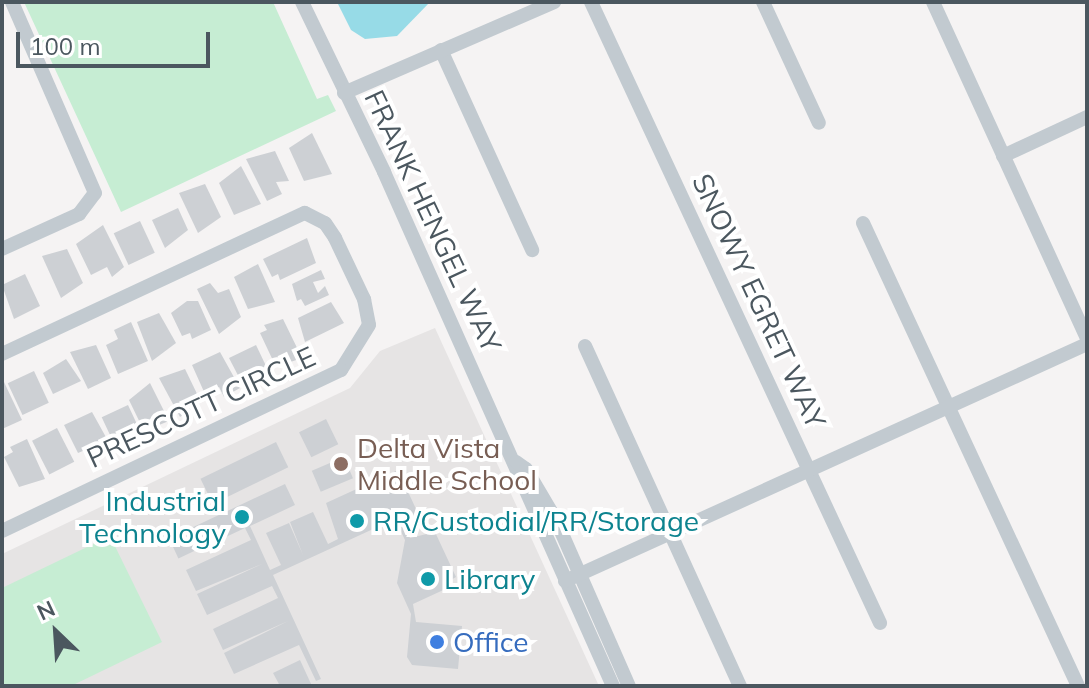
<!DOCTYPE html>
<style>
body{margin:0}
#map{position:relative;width:1089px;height:688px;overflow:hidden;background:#f5f3f3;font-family:Mulish,sans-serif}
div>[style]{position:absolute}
.education>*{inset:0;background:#e6e4e4}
.green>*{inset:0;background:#c6edd3}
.water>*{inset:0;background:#97dbe7}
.building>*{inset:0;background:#cdd0d4;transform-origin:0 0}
.minor>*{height:14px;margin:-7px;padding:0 7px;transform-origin:7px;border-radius:7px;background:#c2cad0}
.dots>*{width:22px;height:22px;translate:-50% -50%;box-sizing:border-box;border:4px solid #fff;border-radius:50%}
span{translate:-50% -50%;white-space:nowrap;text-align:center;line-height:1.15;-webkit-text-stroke:8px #fff;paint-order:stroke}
.street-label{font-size:28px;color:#4b575f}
.education-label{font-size:28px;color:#785e54}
.left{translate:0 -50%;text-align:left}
.culture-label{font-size:28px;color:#0d838f}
.right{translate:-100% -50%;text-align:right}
.shop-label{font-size:28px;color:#366cbe}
.frame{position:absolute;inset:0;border:4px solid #4b575f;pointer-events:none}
.north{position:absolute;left:16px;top:592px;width:80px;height:80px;-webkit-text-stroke:6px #fff;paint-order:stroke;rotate:335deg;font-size:22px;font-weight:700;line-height:32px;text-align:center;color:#4b575f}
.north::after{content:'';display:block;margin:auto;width:28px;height:36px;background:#4b575f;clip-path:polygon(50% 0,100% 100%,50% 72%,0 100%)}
.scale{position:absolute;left:16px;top:32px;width:194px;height:36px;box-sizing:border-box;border:4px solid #4b575f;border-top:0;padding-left:10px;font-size:24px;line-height:28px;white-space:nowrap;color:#4b575f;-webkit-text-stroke:6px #fff;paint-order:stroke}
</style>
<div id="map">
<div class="education">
<div style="clip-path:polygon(435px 328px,599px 686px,2px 686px,2px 554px,350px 388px,380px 351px)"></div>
</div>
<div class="green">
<div style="clip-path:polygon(24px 2px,273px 2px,317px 99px,328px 95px,336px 111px,121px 212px)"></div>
<div style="clip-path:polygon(110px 536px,162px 642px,71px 686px,2px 686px,2px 588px)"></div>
</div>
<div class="water">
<div style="clip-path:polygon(337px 2px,430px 2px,397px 36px,365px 39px,351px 30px)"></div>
</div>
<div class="building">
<div style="clip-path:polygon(312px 133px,332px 174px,304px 181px,289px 148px)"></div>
<div style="clip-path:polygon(275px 151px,289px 181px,276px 182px,282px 194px,267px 201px,246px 159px)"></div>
<div style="clip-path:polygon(241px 166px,261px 204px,234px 215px,219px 183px)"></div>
<div style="clip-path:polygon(205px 184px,221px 217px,198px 233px,179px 193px)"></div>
<div style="clip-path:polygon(178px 208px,188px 230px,165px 248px,152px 220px)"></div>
<div style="left:140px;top:221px;width:35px;height:29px;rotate:65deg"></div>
<div style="clip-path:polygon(103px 225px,124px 267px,112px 277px,107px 267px,91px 275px,76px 244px)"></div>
<div style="clip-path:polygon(307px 238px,316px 263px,280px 280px,278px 274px,272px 277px,263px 259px)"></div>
<div style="clip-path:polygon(67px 249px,83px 283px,61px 298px,42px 256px)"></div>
<div style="clip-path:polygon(258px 264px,275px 302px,248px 309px,234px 277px)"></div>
<div style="clip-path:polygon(321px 270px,325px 279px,313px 282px,318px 293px,325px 286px,329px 295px,305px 306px,301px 299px,297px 301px,292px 284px)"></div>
<div style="clip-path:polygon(25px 274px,40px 306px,14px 319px,2px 285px)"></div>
<div style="clip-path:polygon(210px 283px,218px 293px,229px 289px,241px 317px,219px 334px,197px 289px)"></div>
<div style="clip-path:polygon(187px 301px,198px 301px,211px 330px,192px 339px,190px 333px,182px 336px,171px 313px)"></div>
<div style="clip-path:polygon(331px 302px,344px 323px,305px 342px,298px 318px)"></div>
<div style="clip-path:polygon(159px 313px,176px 343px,152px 361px,137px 322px)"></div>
<div style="clip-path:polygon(283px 319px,302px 358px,276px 367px,260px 333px,267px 330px,264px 325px)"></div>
<div style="clip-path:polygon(131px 322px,148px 361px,118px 374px,106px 345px,118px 339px,114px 330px)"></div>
<div style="clip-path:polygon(96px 345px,111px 378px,88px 389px,70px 352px)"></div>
<div style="clip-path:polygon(256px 345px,267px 368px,243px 385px,229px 358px)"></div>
<div style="clip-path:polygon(220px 352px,240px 388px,224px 397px,219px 387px,205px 394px,192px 365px)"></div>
<div style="clip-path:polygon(66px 359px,81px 381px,53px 394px,43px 373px)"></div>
<div style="clip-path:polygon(185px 369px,201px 402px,180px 417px,159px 378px)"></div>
<div style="left:34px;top:371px;width:35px;height:29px;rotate:65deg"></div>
<div style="clip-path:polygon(4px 382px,22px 420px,2px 429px,2px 383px)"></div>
<div style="clip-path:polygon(150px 383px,169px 421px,144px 431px,129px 400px)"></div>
<div style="left:128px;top:405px;width:26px;height:29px;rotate:65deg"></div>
<div style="clip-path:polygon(92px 412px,112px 448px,97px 458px,92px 447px,78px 453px,64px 425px)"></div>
<div style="left:326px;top:419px;width:28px;height:30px;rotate:64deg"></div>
<div style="left:57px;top:428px;width:38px;height:28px;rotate:63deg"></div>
<div style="clip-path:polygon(27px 439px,45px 479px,19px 487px,4px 457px,13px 452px,10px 447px)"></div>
<div style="left:276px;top:442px;width:28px;height:84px;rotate:64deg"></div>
<div style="left:344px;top:457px;width:23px;height:35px;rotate:67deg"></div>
<div style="clip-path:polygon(398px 470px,422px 522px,406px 529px,410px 538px,435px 532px,456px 577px,449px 581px,452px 586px,413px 604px,416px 622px,462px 626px,458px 669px,412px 665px,407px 657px,411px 614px,397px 583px,405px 540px,395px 519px,273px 575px,321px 679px,316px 681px,299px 645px,234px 674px,224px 653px,288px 621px,223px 650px,213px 629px,278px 598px,272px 586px,207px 615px,197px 594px,262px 564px,196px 591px,186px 570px,251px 540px,245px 528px,198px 550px,189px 529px,285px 484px,295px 505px,250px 526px,270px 570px,281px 565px,266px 533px,289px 523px,303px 555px,290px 522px,313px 512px,328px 544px,338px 539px,326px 503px)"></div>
<div style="left:185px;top:530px;width:23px;height:18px;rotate:65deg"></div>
<div style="clip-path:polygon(300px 660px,312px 686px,280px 686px,273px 673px)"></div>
</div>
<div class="minor">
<div style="left:302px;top:2px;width:189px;rotate:64.2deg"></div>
<div style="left:384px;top:172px;width:563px;rotate:65.99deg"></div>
<div style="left:591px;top:2px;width:685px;rotate:65.04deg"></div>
<div style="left:763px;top:2px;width:133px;rotate:65.2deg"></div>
<div style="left:933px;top:2px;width:371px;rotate:65.4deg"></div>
<div style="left:441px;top:50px;width:220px;rotate:65.5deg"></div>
<div style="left:344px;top:93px;width:229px;rotate:-23.4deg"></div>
<div style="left:1003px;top:156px;width:93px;rotate:-24.9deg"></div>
<div style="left:863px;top:223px;width:510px;rotate:65.09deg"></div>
<div style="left:2px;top:249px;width:85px;rotate:-24.4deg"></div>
<div style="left:79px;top:214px;width:26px;rotate:-53deg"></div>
<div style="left:95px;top:193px;width:208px;rotate:-113.5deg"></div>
<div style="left:585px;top:346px;width:374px;rotate:65.5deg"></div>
<div style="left:2px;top:354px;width:334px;rotate:-25deg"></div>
<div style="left:305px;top:213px;width:22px;rotate:27deg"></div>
<div style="left:325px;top:223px;width:18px;rotate:56deg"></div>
<div style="left:335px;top:238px;width:68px;rotate:64.6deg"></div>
<div style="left:364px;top:299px;width:26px;rotate:79deg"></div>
<div style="left:369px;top:325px;width:53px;rotate:121.9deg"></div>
<div style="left:341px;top:370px;width:375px;rotate:154.6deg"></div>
<div style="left:516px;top:462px;width:12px;rotate:35deg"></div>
<div style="left:526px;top:469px;width:59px;rotate:59.5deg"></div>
<div style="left:556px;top:520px;width:181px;rotate:66.3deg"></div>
<div style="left:565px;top:581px;width:573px;rotate:-24.42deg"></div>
</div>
<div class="dots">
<div style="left:341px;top:464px;background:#8d6e63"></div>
<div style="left:242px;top:517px;background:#0f9aa8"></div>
<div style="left:357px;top:521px;background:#0f9aa8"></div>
<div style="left:428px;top:579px;background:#0f9aa8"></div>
<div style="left:437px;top:642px;background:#3f7fe0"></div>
</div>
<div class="street-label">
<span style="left:433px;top:221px;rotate:65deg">FRANK HENGEL WAY</span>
<span style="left:759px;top:301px;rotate:65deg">SNOWY EGRET WAY</span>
<span style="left:201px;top:407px;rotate:-25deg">PRESCOTT CIRCLE</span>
</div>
<div class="education-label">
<span class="left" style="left:357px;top:464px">Delta Vista<br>Middle School</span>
</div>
<div class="culture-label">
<span class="right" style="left:226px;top:517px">Industrial<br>Technology</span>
<span class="left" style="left:373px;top:521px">RR/Custodial/RR/Storage</span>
<span class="left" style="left:444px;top:579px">Library</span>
</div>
<div class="shop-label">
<span class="left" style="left:453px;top:642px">Office</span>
</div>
<div class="frame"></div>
<div class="north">N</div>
<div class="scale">100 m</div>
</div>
